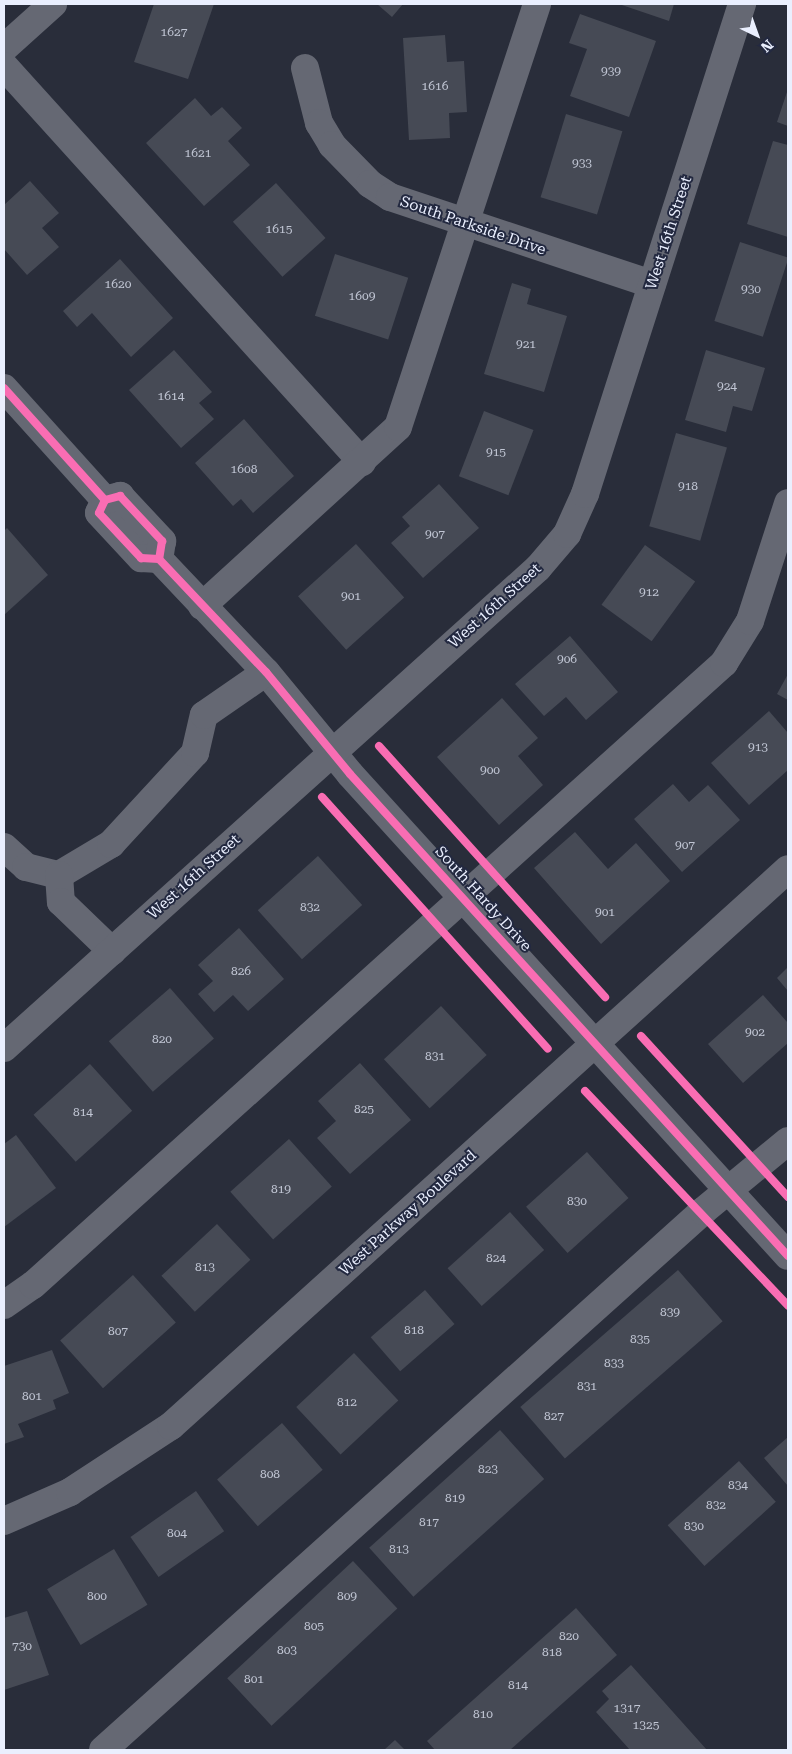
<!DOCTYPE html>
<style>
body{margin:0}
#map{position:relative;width:792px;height:1754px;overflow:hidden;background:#292d3a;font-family:"Roboto Serif",serif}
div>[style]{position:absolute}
.building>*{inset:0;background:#464a55;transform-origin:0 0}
.minor>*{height:28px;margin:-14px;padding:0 14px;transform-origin:14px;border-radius:14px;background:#656873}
.cycleway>*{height:8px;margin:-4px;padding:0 4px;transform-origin:4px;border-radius:4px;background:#f96db3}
span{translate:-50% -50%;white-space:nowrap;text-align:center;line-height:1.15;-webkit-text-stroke:4px #232940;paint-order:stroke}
.number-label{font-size:12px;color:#c1c6d4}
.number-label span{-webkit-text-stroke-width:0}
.street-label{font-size:15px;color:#eaeffe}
.frame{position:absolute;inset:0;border:5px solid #eaeffe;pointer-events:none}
.north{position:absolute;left:732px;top:10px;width:50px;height:50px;-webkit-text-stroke:4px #232940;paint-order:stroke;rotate:138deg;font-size:14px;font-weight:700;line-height:20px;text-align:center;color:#eaeffe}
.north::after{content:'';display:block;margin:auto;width:18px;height:22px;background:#eaeffe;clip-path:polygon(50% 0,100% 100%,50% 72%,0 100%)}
</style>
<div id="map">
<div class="building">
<div style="clip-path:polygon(154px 4px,214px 4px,188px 79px,134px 62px)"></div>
<div style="clip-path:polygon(377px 4px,403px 4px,392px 17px)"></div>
<div style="clip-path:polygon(619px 4px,674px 4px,669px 21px)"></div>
<div style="clip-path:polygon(580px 14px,656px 41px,629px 117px,570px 96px,587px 49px,569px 43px)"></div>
<div style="clip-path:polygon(445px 35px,447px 62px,464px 61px,467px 112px,449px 113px,450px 138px,409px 140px,403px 38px)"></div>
<div style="clip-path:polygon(788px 89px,788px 126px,777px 122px)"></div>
<div style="clip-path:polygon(195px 98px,211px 116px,222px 107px,242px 128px,228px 141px,250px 165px,204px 206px,146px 143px)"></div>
<div style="left:566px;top:114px;width:59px;height:87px;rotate:17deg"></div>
<div style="clip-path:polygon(773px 141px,788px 145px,788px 237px,747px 224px)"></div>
<div style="clip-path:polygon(30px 181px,59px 213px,42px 228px,59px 247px,27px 275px,4px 249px,4px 205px)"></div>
<div style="left:276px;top:183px;width:74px;height:58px;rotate:48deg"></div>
<div style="left:740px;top:242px;width:51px;height:83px;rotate:18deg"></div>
<div style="left:335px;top:254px;width:77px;height:65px;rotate:18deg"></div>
<div style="clip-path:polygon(120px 259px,173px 318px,131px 357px,92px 313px,77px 327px,63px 311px)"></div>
<div style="clip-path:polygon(512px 283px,531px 289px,527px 304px,567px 316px,544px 392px,484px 374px)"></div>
<div style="clip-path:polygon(174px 350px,212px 392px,199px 403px,214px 419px,181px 448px,129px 390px)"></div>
<div style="clip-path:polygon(706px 350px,765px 368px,752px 411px,733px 406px,726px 432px,685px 420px)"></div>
<div style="left:484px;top:411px;width:53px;height:70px;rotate:21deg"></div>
<div style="clip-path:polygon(244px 419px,294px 476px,253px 513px,241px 499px,233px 506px,195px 463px)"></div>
<div style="left:676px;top:433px;width:53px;height:97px;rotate:16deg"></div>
<div style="clip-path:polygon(439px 484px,479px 528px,423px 578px,391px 543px,410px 526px,402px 517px)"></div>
<div style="clip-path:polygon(7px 528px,48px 575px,4px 615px,4px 531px)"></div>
<div style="left:356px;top:544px;width:72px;height:78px;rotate:48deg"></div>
<div style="left:645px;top:545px;width:62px;height:74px;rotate:36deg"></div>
<div style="clip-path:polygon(570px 636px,618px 692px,586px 720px,566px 697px,544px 716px,515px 684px)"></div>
<div style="clip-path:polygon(788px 674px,788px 700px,777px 694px)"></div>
<div style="clip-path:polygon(502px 698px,538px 738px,518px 756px,543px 785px,499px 825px,437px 757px)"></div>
<div style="clip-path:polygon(769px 711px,788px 733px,788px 770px,749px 805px,711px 763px)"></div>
<div style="clip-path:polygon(673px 784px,689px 802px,708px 785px,740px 820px,682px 872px,634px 819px)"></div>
<div style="clip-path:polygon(575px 832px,608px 869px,636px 843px,670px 881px,601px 944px,534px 868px)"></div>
<div style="left:318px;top:856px;width:66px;height:81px;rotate:48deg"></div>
<div style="clip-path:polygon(239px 928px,284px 979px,248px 1011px,233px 995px,214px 1012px,198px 994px,213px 981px,198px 965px)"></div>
<div style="clip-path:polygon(788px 967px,788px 991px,777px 978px)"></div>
<div style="left:170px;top:988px;width:67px;height:81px;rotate:49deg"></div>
<div style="clip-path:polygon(763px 995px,788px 1023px,788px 1043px,743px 1083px,708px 1044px)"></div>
<div style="left:441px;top:1006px;width:67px;height:78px;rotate:47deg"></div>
<div style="clip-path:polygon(360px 1063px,411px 1120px,350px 1174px,317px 1138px,336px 1121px,318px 1101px)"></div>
<div style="left:90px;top:1064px;width:63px;height:76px;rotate:48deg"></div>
<div style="clip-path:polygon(16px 1135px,56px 1188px,4px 1227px,4px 1144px)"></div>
<div style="left:289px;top:1139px;width:64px;height:79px;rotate:48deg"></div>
<div style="left:587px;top:1152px;width:62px;height:82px;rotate:48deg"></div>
<div style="left:510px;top:1212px;width:51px;height:84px;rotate:48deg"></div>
<div style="left:217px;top:1224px;width:49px;height:76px;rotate:47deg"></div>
<div style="left:678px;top:1270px;width:68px;height:209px;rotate:49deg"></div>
<div style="left:133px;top:1275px;width:64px;height:98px;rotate:48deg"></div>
<div style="left:425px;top:1290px;width:45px;height:72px;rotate:49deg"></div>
<div style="clip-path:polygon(52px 1350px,69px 1393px,53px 1400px,56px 1409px,18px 1424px,24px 1437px,4px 1444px,4px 1366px)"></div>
<div style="left:354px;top:1353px;width:65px;height:79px;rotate:47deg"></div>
<div style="left:282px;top:1423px;width:62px;height:86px;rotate:49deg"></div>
<div style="left:500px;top:1430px;width:66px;height:176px;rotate:48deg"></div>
<div style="clip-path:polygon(788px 1437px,788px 1486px,764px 1458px)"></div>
<div style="left:739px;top:1461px;width:55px;height:96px;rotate:48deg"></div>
<div style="left:196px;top:1491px;width:49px;height:80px;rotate:55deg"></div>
<div style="left:114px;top:1549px;width:65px;height:78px;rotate:59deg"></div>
<div style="left:353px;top:1561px;width:65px;height:172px;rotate:47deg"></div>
<div style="clip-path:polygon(576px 1608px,617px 1655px,510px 1750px,435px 1750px,427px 1741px)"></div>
<div style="clip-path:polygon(27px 1611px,49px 1675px,4px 1690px,4px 1618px)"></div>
<div style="clip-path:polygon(631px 1665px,707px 1750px,630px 1750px,596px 1712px,609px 1699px,602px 1691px)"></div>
<div style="clip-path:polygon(395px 1740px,405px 1750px,384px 1750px)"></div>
</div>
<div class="minor">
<div style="left:4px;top:48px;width:66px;rotate:-41.9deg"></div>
<div style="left:4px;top:66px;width:534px;rotate:47.89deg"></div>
<div style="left:305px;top:68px;width:57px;rotate:75.7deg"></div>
<div style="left:319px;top:123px;width:26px;rotate:59deg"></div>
<div style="left:332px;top:145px;width:54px;rotate:45.7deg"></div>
<div style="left:370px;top:184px;width:24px;rotate:33deg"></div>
<div style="left:390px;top:197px;width:276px;rotate:18.4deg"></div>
<div style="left:4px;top:388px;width:151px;rotate:48deg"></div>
<div style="left:105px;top:500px;width:14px;rotate:115deg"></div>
<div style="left:99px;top:513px;width:62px;rotate:47deg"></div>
<div style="left:141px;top:558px;width:18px;rotate:3deg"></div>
<div style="left:159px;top:559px;width:156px;rotate:46.6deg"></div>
<div style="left:266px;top:672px;width:132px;rotate:50.5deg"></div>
<div style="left:350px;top:774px;width:651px;rotate:47.74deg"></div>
<div style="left:105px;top:500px;width:16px;rotate:-15deg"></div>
<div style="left:120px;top:496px;width:62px;rotate:47deg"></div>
<div style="left:162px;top:541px;width:18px;rotate:99deg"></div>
<div style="left:202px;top:606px;width:265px;rotate:-42.4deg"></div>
<div style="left:398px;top:427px;width:445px;rotate:-71.8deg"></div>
<div style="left:4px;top:847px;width:30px;rotate:42deg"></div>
<div style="left:26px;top:867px;width:34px;rotate:14deg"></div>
<div style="left:59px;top:875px;width:61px;rotate:-30.8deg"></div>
<div style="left:111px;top:844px;width:124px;rotate:-47.3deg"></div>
<div style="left:195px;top:753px;width:39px;rotate:-77deg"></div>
<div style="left:204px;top:715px;width:75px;rotate:-34.7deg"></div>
<div style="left:59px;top:875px;width:27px;rotate:86deg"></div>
<div style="left:61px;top:902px;width:71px;rotate:43.9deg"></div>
<div style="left:4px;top:1048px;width:718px;rotate:-41.95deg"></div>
<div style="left:538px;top:568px;width:45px;rotate:-49.5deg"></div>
<div style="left:567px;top:534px;width:44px;rotate:-65.8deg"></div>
<div style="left:585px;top:494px;width:515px;rotate:-72.23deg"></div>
<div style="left:4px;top:1305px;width:35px;rotate:-35deg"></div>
<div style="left:33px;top:1285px;width:930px;rotate:-41.99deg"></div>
<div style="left:724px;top:663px;width:49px;rotate:-58.2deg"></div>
<div style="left:750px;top:621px;width:124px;rotate:-72.1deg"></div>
<div style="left:4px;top:1521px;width:72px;rotate:-23.7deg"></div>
<div style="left:70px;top:1492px;width:121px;rotate:-33.2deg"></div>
<div style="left:171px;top:1426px;width:831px;rotate:-42.07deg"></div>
<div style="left:103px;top:1750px;width:807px;rotate:-41.93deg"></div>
<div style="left:703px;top:1211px;width:110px;rotate:-39.5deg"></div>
</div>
<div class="cycleway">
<div style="left:4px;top:388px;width:151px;rotate:48deg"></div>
<div style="left:105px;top:500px;width:14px;rotate:115deg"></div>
<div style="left:99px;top:513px;width:62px;rotate:47deg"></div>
<div style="left:141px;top:558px;width:18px;rotate:3deg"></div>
<div style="left:159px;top:559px;width:156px;rotate:46.6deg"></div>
<div style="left:266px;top:672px;width:132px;rotate:50.5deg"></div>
<div style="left:350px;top:774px;width:651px;rotate:47.74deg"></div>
<div style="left:105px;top:500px;width:16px;rotate:-15deg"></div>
<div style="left:120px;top:496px;width:62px;rotate:47deg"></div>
<div style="left:162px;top:541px;width:18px;rotate:99deg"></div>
<div style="left:379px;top:746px;width:338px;rotate:48deg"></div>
<div style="left:322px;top:797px;width:338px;rotate:48.1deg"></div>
<div style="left:641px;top:1036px;width:218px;rotate:47.6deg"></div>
<div style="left:585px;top:1091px;width:296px;rotate:46.6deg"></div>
</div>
<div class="number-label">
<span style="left:174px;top:33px">1627</span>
<span style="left:611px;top:72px">939</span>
<span style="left:435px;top:87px">1616</span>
<span style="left:198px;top:154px">1621</span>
<span style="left:582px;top:164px">933</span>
<span style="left:279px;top:230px">1615</span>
<span style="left:118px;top:285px">1620</span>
<span style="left:751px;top:290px">930</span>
<span style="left:362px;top:297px">1609</span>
<span style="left:526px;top:345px">921</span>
<span style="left:727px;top:387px">924</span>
<span style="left:171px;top:397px">1614</span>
<span style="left:496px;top:453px">915</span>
<span style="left:244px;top:470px">1608</span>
<span style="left:688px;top:487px">918</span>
<span style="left:435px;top:535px">907</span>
<span style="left:649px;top:593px">912</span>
<span style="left:351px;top:597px">901</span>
<span style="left:567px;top:660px">906</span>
<span style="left:758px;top:748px">913</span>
<span style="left:490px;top:771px">900</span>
<span style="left:685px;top:846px">907</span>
<span style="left:310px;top:908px">832</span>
<span style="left:605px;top:913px">901</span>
<span style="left:241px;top:972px">826</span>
<span style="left:755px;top:1033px">902</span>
<span style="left:162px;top:1040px">820</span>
<span style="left:435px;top:1057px">831</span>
<span style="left:364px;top:1110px">825</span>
<span style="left:83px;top:1113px">814</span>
<span style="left:281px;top:1190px">819</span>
<span style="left:577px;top:1202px">830</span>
<span style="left:496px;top:1259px">824</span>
<span style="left:205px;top:1268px">813</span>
<span style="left:670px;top:1313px">839</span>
<span style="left:414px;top:1331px">818</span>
<span style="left:118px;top:1332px">807</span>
<span style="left:640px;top:1340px">835</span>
<span style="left:614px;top:1364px">833</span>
<span style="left:587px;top:1387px">831</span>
<span style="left:32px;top:1397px">801</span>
<span style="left:347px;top:1403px">812</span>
<span style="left:554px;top:1417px">827</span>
<span style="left:488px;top:1470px">823</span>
<span style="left:270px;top:1475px">808</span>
<span style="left:738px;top:1486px">834</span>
<span style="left:455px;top:1499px">819</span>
<span style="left:716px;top:1506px">832</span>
<span style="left:429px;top:1523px">817</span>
<span style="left:694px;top:1527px">830</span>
<span style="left:177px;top:1534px">804</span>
<span style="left:399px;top:1550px">813</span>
<span style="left:97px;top:1597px">800</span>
<span style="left:347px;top:1597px">809</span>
<span style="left:314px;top:1627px">805</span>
<span style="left:569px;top:1637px">820</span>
<span style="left:22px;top:1647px">730</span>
<span style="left:287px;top:1651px">803</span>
<span style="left:552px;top:1653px">818</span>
<span style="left:254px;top:1680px">801</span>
<span style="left:518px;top:1686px">814</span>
<span style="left:627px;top:1709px">1317</span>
<span style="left:483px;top:1715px">810</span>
<span style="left:646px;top:1726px">1325</span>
</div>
<div class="street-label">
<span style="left:473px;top:226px;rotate:19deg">South Parkside Drive</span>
<span style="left:669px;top:233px;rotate:-72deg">West 16th Street</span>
<span style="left:495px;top:606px;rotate:-42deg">West 16th Street</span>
<span style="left:194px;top:877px;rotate:-42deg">West 16th Street</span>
<span style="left:483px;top:899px;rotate:48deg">South Hardy Drive</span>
<span style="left:408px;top:1213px;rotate:-42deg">West Parkway Boulevard</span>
</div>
<div class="frame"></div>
<div class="north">N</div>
</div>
